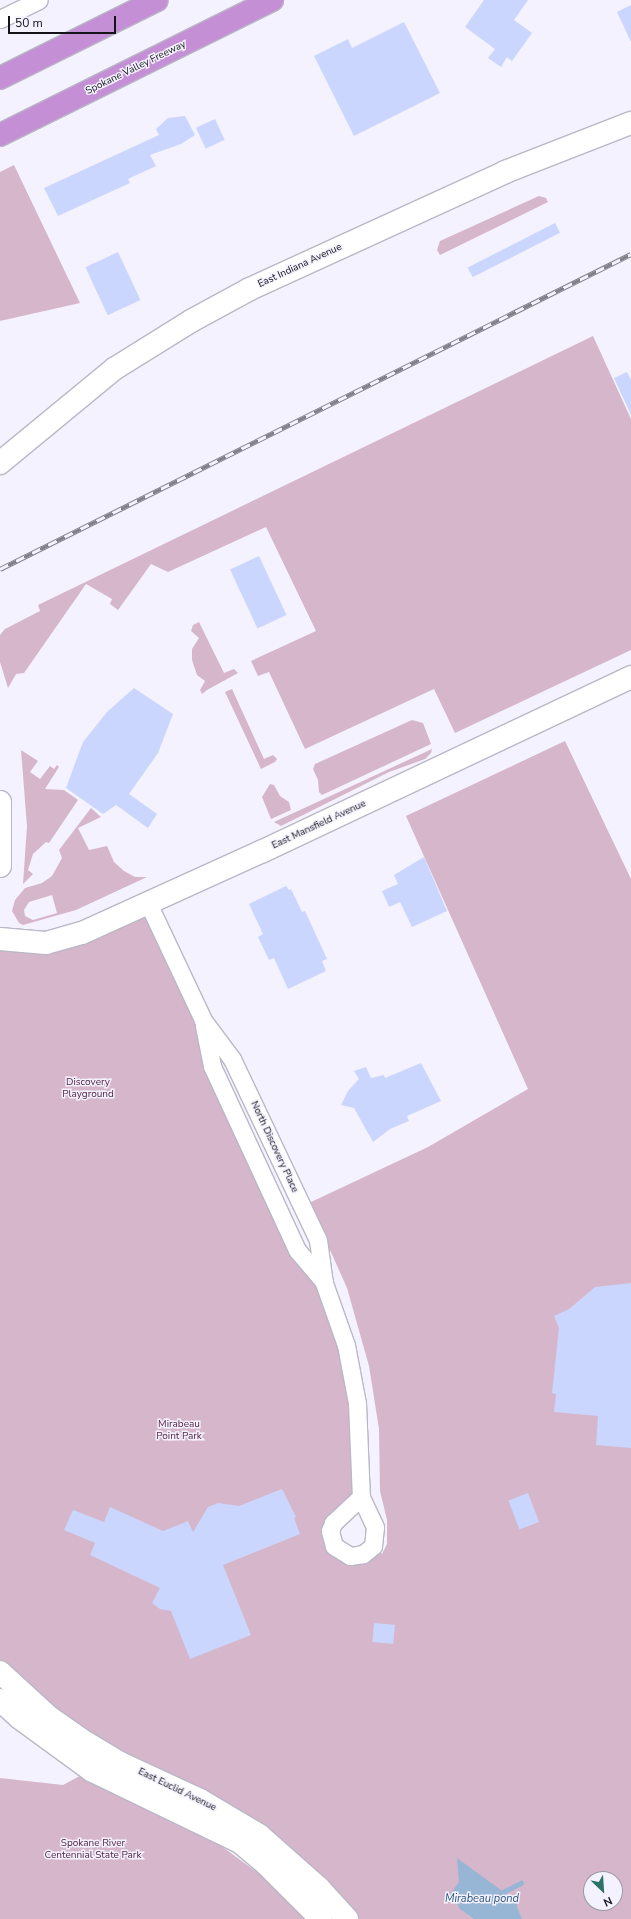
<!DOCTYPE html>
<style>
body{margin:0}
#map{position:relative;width:631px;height:1919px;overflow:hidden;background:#f4f2fe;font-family:"Nunito Sans",sans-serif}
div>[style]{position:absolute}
.green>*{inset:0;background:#d6b6ca}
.water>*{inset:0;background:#97b5d5}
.stream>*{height:4.5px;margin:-2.25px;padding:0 2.25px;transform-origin:2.25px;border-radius:2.25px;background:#97b5d5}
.building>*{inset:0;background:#cad6fd;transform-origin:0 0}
.roads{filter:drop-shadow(1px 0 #bab7c6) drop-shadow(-1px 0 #bab7c6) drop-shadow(0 1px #bab7c6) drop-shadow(0 -1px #bab7c6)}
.street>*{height:17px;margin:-8.5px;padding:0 8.5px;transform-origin:8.5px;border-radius:8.5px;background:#fff}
.secondary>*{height:22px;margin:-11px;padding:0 11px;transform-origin:11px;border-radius:11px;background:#fff}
.highway>*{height:22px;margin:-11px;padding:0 11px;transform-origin:11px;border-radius:11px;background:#c58fd6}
.rail>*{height:4.5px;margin-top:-2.25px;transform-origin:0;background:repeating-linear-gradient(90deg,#f4f2fe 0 9px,#818088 0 18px);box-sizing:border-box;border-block:1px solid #818088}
span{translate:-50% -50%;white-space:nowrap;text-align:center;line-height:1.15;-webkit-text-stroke:3px #f4f2fe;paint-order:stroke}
.street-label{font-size:10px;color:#141318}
.park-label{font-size:10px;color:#4e1e3f}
.water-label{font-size:11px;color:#2a5680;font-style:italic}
.north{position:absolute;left:583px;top:1871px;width:40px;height:40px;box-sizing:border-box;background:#f4f2fe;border:1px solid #9a99a2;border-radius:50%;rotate:155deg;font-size:11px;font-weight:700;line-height:16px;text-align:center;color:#141318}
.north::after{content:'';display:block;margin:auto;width:14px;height:18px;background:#2b7267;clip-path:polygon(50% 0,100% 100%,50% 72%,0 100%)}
.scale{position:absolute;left:8px;top:16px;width:108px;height:18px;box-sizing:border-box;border:2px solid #141318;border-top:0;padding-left:5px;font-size:12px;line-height:14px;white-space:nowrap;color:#141318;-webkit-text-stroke:3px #f4f2fe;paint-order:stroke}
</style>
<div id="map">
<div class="green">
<div style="clip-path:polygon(14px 165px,80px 303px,0 321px,0 172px)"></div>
<div style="clip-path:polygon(539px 196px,546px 198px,548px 202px,440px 255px,437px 250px,440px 241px)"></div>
<div style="clip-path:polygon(593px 336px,631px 419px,631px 650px,455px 733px,434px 689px,305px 749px,269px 672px,258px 676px,251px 661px,316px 631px,266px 527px,168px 572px,151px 564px,118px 610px,110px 604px,112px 599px,86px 584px,24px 673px,16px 674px,8px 688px,0 662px,0 635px,5px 629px,40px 611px,38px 605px)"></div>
<div style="clip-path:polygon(199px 622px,224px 673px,234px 669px,238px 673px,207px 690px,202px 694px,200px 690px,205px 681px,197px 675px,192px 660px,192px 649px,199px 638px,191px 631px,193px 625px)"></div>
<div style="clip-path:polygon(232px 689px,264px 759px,273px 755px,277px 759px,275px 762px,261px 769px,225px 692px)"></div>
<div style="clip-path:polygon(412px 720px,423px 723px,431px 744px,322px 795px,319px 792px,318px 780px,313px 769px,315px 764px)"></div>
<div style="clip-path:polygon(evenodd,565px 741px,631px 879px,631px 1919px,347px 1919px,120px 1763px,0 1672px,0 939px,31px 943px,148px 903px,203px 1020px,212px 1066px,338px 1319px,361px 1497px,339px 1517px,338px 1551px,373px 1546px,382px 1554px,387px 1544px,387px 1520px,380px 1491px,379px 1429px,369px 1366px,347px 1288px,309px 1203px,428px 1147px,528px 1089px,406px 816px,565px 741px,591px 1879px,615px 1879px,615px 1903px,591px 1903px,591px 1879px)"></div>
<div style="clip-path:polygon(432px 749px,431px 753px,425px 759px,389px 772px,281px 826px,274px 822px)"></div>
<div style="clip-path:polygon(21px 750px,38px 761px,30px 772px,40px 779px,50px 766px,54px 769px,57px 765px,59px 767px,45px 789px,64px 790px,78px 800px,49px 843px,46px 842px,33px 854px,28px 870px,33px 874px,23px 884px,27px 826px)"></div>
<div style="clip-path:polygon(270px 784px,274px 785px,280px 796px,289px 802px,291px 810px,271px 819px,262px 797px)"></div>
<div style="clip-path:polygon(evenodd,91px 808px,101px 817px,78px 828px,89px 850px,107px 846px,114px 862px,124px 871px,135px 877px,147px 877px,76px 910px,23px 925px,19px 923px,12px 911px,15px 900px,25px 888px,42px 883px,52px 876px,62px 858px,59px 850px,91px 808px,52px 895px,57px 913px,33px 920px,25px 916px,24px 910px,29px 902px,52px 895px)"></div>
<div style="clip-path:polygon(91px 1770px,198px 1829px,288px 1895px,313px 1919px,0 1919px,0 1778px,63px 1785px)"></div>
</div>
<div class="water">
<div style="clip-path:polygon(457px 1858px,505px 1893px,517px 1899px,517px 1907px,522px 1919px,474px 1919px,460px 1909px,451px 1893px,459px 1882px)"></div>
</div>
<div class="stream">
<div style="left:503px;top:1892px;width:20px;rotate:-27deg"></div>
</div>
<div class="building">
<div style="clip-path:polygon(484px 0,528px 0,514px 20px,532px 33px,512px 61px,507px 57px,501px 67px,488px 58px,495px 49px,465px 27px)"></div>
<div style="clip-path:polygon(631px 5px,631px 42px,617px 12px)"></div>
<div style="clip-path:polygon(404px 22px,440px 93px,354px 136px,314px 56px,348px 39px,352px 48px)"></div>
<div style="clip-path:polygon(185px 116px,195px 135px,181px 144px,150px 155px,156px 166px,128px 179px,130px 183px,58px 216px,44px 188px,159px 135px,156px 129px,168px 118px)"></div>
<div style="left:215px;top:119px;width:23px;height:21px;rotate:65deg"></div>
<div style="left:555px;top:223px;width:11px;height:98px;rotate:63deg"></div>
<div style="left:118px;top:252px;width:53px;height:36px;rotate:65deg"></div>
<div style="clip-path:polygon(627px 372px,631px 380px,631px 415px,614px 378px)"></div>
<div style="left:259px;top:556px;width:65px;height:32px;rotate:65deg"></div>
<div style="clip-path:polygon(134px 688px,173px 714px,158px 753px,129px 794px,157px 814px,148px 828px,116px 805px,103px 814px,66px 788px,83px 742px,107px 712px)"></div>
<div style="clip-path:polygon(424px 857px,447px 911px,412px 927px,400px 902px,389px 907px,382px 891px,398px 884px,394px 875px)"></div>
<div style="clip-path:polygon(286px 886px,289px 890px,291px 889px,302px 912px,305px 911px,327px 959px,322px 961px,326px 971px,288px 989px,274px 958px,269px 960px,258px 937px,263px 934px,249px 904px)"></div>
<div style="clip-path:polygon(421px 1063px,441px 1101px,407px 1116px,409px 1121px,390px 1129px,373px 1142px,354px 1108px,341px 1105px,348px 1091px,359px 1079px,354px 1071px,366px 1067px,371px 1078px,384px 1075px,385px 1078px)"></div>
<div style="clip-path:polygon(631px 1283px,631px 1448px,596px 1445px,598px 1416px,554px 1412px,556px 1394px,552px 1393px,559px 1328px,554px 1316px,569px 1309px,595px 1287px)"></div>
<div style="clip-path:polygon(282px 1489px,296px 1517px,294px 1518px,300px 1534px,223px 1565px,251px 1635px,190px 1659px,171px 1611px,160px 1609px,152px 1603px,160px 1588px,90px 1555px,95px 1543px,64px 1530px,73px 1510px,104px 1522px,110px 1507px,163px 1531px,188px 1521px,193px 1532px,208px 1507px,218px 1503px,239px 1506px)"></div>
<div style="left:528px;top:1493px;width:31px;height:21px;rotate:69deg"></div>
<div style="left:374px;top:1623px;width:21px;height:19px;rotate:5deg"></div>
</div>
<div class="roads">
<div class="street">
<div style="left:0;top:19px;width:43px;rotate:-26deg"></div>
<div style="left:148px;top:903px;width:129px;rotate:64.8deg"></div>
<div style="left:203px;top:1020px;width:49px;rotate:53.4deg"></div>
<div style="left:232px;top:1059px;width:200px;rotate:64.6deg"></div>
<div style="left:318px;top:1240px;width:43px;rotate:82.1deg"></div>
<div style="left:324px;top:1283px;width:66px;rotate:70.5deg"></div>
<div style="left:346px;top:1345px;width:59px;rotate:79.3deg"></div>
<div style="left:357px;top:1403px;width:94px;rotate:87.6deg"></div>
<div style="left:361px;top:1497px;width:33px;rotate:65deg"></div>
<div style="left:375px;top:1527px;width:19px;rotate:96deg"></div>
<div style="left:373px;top:1546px;width:13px;rotate:141deg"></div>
<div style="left:363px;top:1554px;width:13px;rotate:171deg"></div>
<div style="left:350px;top:1556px;width:19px;rotate:-148deg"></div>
<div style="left:334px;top:1546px;width:16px;rotate:-105deg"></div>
<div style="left:330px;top:1531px;width:9px;rotate:-69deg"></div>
<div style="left:333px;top:1523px;width:38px;rotate:-43deg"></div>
<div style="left:204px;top:1026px;width:41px;rotate:78.7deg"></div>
<div style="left:212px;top:1066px;width:203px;rotate:65.2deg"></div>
<div style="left:297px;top:1250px;width:42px;rotate:49.8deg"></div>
</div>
<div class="secondary">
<div style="left:0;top:463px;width:148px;rotate:-39.5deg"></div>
<div style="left:114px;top:369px;width:91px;rotate:-31.9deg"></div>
<div style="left:191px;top:321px;width:67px;rotate:-28.5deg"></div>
<div style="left:250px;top:289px;width:281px;rotate:-24.6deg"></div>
<div style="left:505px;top:172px;width:135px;rotate:-21.3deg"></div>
<div style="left:0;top:802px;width:64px;rotate:90deg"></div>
<div style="left:0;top:939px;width:46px;rotate:5deg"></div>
<div style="left:46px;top:943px;width:37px;rotate:-16deg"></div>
<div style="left:82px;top:933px;width:199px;rotate:-24.4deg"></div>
<div style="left:263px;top:851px;width:407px;rotate:-25.3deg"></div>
<div style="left:0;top:1672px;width:67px;rotate:42.6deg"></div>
<div style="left:49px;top:1717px;width:38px;rotate:35deg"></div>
<div style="left:80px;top:1739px;width:47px;rotate:31deg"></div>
<div style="left:120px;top:1763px;width:88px;rotate:24.8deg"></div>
<div style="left:200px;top:1800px;width:69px;rotate:30.7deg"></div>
<div style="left:259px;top:1835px;width:80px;rotate:41.5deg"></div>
<div style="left:319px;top:1888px;width:42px;rotate:47.9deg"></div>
<div style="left:0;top:1700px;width:27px;rotate:42deg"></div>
<div style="left:20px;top:1718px;width:88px;rotate:36.2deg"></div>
<div style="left:91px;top:1770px;width:165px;rotate:25.8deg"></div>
<div style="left:240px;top:1842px;width:35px;rotate:40deg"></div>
<div style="left:267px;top:1865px;width:76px;rotate:45deg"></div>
</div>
<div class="highway">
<div style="left:0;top:78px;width:175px;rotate:-26.4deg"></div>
<div style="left:0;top:135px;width:304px;rotate:-26.4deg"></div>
</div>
</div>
<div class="rail">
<div style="left:0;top:569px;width:705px;rotate:-26.53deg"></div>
</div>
<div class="street-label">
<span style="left:136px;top:68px;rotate:-26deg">Spokane Valley Freeway</span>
<span style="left:300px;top:266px;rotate:-25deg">East Indiana Avenue</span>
<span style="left:319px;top:825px;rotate:-25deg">East Mansfield Avenue</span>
<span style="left:274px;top:1147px;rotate:65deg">North Discovery Place</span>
<span style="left:177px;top:1790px;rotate:26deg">East Euclid Avenue</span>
</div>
<div class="park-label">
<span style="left:88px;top:1088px">Discovery<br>Playground</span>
<span style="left:179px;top:1430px">Mirabeau<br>Point Park</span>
<span style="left:93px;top:1849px">Spokane River<br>Centennial State Park</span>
</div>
<div class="water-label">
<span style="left:482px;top:1899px">Mirabeau pond</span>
</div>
<div class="north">N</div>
<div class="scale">50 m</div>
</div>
